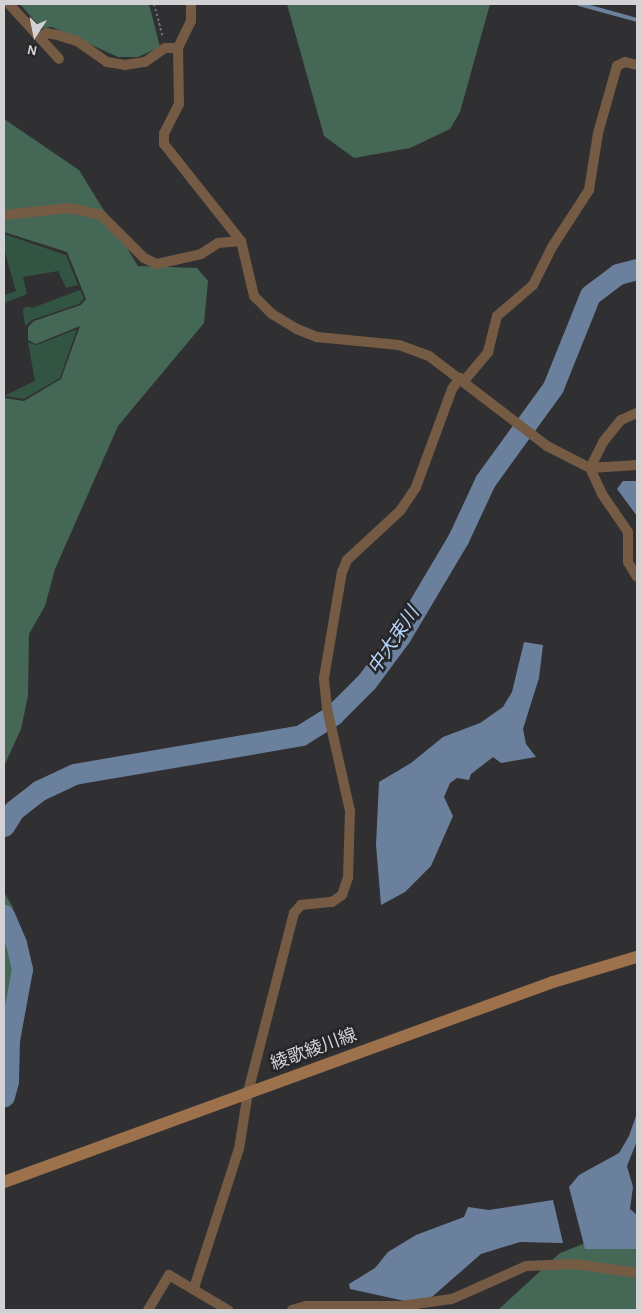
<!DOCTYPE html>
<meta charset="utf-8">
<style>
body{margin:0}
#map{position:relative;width:641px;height:1314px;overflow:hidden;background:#303033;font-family:"Alegreya Sans","Noto Sans JP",sans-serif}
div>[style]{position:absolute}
.green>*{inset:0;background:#325443}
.forest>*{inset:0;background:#456856}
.water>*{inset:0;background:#6b809d}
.stream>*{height:4px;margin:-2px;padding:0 2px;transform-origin:2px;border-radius:2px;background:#6b809d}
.river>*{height:21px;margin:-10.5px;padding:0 10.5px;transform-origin:10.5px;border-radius:10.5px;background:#6b809d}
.path>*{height:2px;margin-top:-1px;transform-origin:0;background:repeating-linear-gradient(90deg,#6f6f72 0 2.5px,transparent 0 5px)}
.minor>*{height:10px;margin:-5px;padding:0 5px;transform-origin:5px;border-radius:5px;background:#765b44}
.secondary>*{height:12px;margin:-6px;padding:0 6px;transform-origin:6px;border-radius:6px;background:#9c714c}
span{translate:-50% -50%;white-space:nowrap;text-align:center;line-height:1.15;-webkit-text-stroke:5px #262629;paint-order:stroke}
.street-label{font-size:18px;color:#d2d2d4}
.water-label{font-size:19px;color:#b6d3fb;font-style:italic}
.frame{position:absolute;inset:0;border:5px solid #d2d2d4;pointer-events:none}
.north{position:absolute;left:10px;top:10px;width:50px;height:50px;-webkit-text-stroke:4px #262629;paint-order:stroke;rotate:191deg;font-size:14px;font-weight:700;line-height:20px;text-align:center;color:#d2d2d4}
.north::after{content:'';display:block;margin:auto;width:18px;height:22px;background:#d2d2d4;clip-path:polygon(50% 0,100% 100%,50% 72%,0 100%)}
</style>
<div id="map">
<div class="green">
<div style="clip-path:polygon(4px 234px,66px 255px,78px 285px,66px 288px,58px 271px,23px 277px,27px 294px,4px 303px,4px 295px,16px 291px,4px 249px)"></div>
<div style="clip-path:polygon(80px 290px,84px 298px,79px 304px,32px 320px,25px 326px,23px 310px,26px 306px,32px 308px)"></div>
<div style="clip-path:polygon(77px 329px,60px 378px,24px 399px,4px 396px,35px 381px,28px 342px,37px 345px)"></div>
</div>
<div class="forest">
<div style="clip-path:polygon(20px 4px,149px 4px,160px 47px,138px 57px,118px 57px,52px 27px,41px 28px)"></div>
<div style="clip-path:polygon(287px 4px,490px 4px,460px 112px,450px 129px,410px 148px,354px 158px,324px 136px)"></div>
<div style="clip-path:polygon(4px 119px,79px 170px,138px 266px,197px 268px,208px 281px,204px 323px,118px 426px,55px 569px,45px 606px,29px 634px,28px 696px,21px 729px,4px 766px,4px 398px,24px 401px,61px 379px,80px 326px,36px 344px,28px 340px,28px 327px,34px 321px,81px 305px,86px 299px,67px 252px,4px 232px)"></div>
<div style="clip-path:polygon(4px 892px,12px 906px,25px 950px,4px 1053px)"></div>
<div style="clip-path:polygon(596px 1239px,637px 1243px,637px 1310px,498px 1310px,560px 1253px)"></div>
</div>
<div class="water">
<div style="clip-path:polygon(623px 481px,637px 481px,637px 516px,617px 489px)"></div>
<div style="clip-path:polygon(524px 642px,543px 645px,539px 678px,523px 729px,526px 744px,536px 757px,501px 763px,493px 757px,471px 774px,469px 780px,457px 778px,450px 783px,444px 797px,453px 816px,431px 866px,405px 892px,381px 905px,376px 845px,379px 782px,411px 763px,443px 737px,480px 723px,503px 707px,512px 692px)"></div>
<div style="clip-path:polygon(637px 1113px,637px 1141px,627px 1166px,633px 1187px,630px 1209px,637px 1215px,637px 1249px,585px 1249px,569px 1187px,579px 1175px,619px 1153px,629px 1136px)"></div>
<div style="clip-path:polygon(553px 1200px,563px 1243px,520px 1242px,481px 1254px,433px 1296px,414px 1303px,350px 1289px,349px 1284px,375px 1268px,388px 1252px,416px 1235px,464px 1217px,468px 1207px,489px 1210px)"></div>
</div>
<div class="stream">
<div style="left:579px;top:4px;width:60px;rotate:15.4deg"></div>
</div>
<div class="river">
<div style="left:4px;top:826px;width:19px;rotate:-58deg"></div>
<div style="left:14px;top:810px;width:31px;rotate:-38deg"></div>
<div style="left:38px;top:791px;width:40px;rotate:-25deg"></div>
<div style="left:74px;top:774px;width:230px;rotate:-9.7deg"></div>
<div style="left:301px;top:735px;width:38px;rotate:-32deg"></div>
<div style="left:333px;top:715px;width:48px;rotate:-45deg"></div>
<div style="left:367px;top:681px;width:57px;rotate:-53.5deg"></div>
<div style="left:401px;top:635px;width:112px;rotate:-59.3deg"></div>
<div style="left:458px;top:539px;width:64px;rotate:-65deg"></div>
<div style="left:485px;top:481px;width:116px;rotate:-54.1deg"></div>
<div style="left:553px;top:387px;width:99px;rotate:-68.1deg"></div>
<div style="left:590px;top:295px;width:35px;rotate:-37deg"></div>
<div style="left:618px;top:274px;width:20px;rotate:-15deg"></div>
<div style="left:4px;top:915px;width:30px;rotate:67deg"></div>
<div style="left:16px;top:943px;width:27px;rotate:77deg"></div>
<div style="left:22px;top:969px;width:72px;rotate:100.4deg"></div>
<div style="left:9px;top:1040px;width:41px;rotate:91.4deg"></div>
<div style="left:8px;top:1081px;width:16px;rotate:105deg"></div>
</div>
<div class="path">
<div style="left:154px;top:4px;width:35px;rotate:75deg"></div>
</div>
<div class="minor">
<div style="left:9px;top:4px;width:74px;rotate:47.7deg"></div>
<div style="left:191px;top:4px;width:17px;rotate:90deg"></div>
<div style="left:191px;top:21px;width:30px;rotate:116deg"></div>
<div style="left:178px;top:48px;width:56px;rotate:89deg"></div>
<div style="left:179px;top:104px;width:33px;rotate:117deg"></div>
<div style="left:164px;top:133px;width:11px;rotate:90deg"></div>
<div style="left:164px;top:144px;width:124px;rotate:51.6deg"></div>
<div style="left:41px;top:38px;width:7px;rotate:-45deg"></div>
<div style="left:46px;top:33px;width:11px;rotate:10deg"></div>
<div style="left:57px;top:35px;width:21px;rotate:17deg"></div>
<div style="left:77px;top:41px;width:37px;rotate:35deg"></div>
<div style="left:107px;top:62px;width:18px;rotate:9deg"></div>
<div style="left:125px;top:65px;width:20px;rotate:-9deg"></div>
<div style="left:145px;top:62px;width:24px;rotate:-35deg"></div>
<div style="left:165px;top:48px;width:13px"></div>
<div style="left:4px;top:215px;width:65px;rotate:-6.1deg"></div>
<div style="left:69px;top:208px;width:33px;rotate:12deg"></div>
<div style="left:101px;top:215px;width:61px;rotate:45deg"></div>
<div style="left:144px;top:258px;width:14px;rotate:25deg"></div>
<div style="left:157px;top:264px;width:45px;rotate:-12.8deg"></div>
<div style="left:201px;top:254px;width:20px;rotate:-33deg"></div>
<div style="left:218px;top:243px;width:23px;rotate:-5deg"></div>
<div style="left:241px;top:241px;width:57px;rotate:76.7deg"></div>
<div style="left:254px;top:296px;width:25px;rotate:45deg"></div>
<div style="left:272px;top:314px;width:29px;rotate:31deg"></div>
<div style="left:297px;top:329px;width:22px;rotate:22deg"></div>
<div style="left:317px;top:337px;width:82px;rotate:5.6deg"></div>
<div style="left:399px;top:345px;width:32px;rotate:20deg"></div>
<div style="left:429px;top:356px;width:148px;rotate:37.3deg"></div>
<div style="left:547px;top:446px;width:48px;rotate:27.1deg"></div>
<div style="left:590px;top:468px;width:47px;rotate:-3.7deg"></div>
<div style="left:464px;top:381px;width:38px;rotate:-50deg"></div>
<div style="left:488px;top:352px;width:37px;rotate:-76deg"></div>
<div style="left:497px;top:316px;width:48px;rotate:-40.7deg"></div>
<div style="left:533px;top:285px;width:42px;rotate:-63.4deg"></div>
<div style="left:552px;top:247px;width:68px;rotate:-57deg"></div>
<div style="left:589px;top:190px;width:58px;rotate:-81deg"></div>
<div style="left:598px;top:133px;width:70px;rotate:-74.2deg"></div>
<div style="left:617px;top:66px;width:9px;rotate:-27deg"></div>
<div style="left:625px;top:62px;width:12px;rotate:14deg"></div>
<div style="left:590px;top:468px;width:29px;rotate:65deg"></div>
<div style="left:602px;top:494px;width:46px;rotate:55.6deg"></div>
<div style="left:628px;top:532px;width:30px;rotate:90deg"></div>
<div style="left:628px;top:562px;width:17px;rotate:59deg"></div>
<div style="left:590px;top:468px;width:29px;rotate:-63deg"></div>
<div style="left:603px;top:442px;width:28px;rotate:-51deg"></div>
<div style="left:621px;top:420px;width:17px;rotate:-24deg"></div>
<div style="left:194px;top:1288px;width:146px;rotate:-72.1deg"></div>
<div style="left:239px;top:1149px;width:58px;rotate:-81deg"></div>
<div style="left:248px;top:1092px;width:185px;rotate:-75.6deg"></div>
<div style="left:294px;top:913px;width:11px;rotate:-49deg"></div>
<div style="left:301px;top:905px;width:31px;rotate:-6deg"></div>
<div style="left:332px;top:902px;width:12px;rotate:-35deg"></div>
<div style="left:342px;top:895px;width:18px;rotate:-71deg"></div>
<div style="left:348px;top:878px;width:67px;rotate:-88.3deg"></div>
<div style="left:350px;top:811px;width:106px;rotate:-102.6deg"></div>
<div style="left:327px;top:708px;width:30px;rotate:-96deg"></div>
<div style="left:324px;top:678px;width:108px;rotate:-80.4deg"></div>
<div style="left:342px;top:572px;width:13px;rotate:-67deg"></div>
<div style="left:347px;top:560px;width:72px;rotate:-42.8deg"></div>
<div style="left:400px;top:511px;width:29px;rotate:-56deg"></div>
<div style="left:416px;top:487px;width:104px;rotate:-69.8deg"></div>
<div style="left:452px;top:389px;width:14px;rotate:-54deg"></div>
<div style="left:148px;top:1310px;width:41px;rotate:-59deg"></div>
<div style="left:169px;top:1275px;width:69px;rotate:30.7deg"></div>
<div style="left:292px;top:1310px;width:15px;rotate:-16deg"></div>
<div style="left:306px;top:1306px;width:95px"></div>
<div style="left:401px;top:1306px;width:51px;rotate:-7.8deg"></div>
<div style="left:452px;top:1299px;width:81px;rotate:-24deg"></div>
<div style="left:526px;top:1266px;width:48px;rotate:-2.4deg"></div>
<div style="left:574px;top:1264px;width:64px;rotate:8.1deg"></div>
</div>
<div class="secondary">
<div style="left:4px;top:1182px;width:584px;rotate:-20.02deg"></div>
<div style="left:553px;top:982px;width:88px;rotate:-16.6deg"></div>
</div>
<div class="street-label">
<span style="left:314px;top:1050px;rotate:-20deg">綾歌綾川線</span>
</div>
<div class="water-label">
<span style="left:394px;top:641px;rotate:-56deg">中大束川</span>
</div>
<div class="frame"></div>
<div class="north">N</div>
</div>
